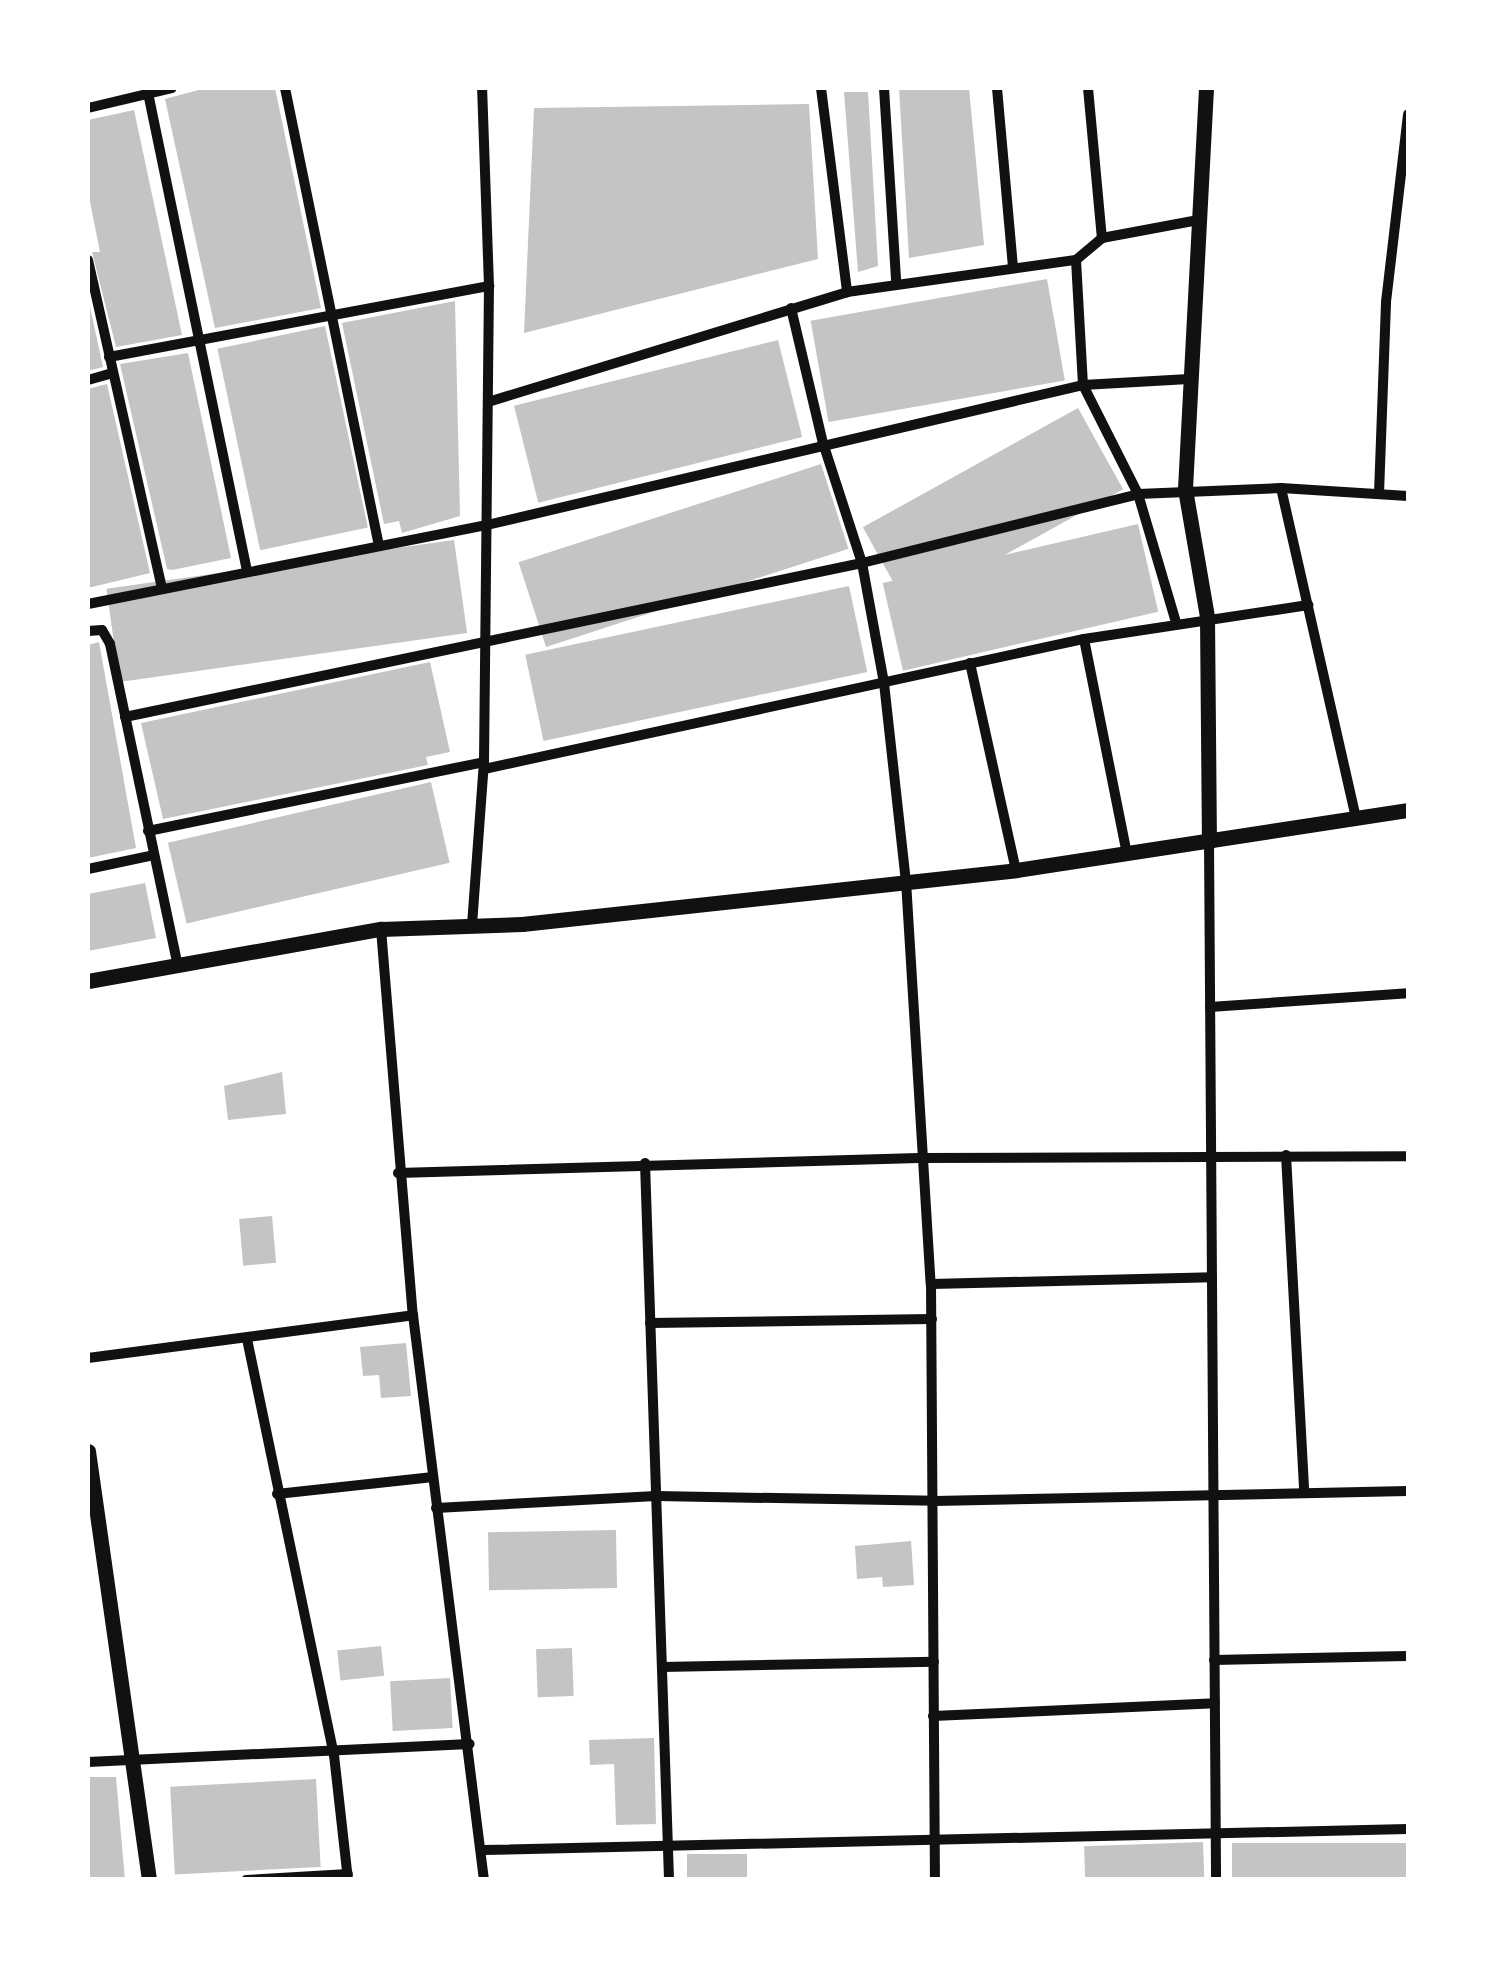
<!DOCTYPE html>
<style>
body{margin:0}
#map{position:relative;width:1496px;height:1967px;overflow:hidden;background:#fff;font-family:"Exo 2",sans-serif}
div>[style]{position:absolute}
.building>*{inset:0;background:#c4c4c4;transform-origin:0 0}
.minor>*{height:10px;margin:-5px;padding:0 5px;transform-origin:5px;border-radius:5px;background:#111}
.tertiary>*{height:15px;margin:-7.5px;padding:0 7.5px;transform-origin:7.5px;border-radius:7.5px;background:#111}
span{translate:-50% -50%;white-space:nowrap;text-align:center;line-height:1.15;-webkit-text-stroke:9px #fff;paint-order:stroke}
.frame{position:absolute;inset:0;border:90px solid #fff;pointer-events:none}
</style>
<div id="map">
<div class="building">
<div style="clip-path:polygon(206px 88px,275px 88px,321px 308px,215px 328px,165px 99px)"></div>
<div style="clip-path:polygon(899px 88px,969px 88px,984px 245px,909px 258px)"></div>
<div style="clip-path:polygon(844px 92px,868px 92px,878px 266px,858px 272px)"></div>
<div style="clip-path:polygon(809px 104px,818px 259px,524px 333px,534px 108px)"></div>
<div style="clip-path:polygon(134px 110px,182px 335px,116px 347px,92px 252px,100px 252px,88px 192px,88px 120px)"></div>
<div style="left:1047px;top:279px;width:103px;height:240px;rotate:80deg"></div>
<div style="clip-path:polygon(88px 298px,103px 367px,88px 371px)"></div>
<div style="clip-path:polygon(455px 301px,460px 516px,402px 533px,399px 521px,384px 524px,342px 323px)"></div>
<div style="left:325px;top:326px;width:206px;height:110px;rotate:78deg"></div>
<div style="left:778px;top:340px;width:100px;height:272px;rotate:76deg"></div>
<div style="clip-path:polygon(188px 353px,231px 558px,172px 570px,167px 569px,120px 364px)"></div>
<div style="clip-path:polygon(107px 384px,150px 573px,88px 588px,88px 389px)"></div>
<div style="left:1078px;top:408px;width:93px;height:246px;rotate:61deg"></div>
<div style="left:821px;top:464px;width:89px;height:318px;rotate:72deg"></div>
<div style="left:1138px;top:524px;width:90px;height:262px;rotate:77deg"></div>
<div style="left:454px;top:540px;width:94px;height:351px;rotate:82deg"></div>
<div style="left:849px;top:586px;width:88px;height:331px;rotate:78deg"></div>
<div style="clip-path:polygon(99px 642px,136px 848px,88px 858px,88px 645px)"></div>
<div style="clip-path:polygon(430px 662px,450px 752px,426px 757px,428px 765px,163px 819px,141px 723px)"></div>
<div style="left:431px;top:782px;width:83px;height:270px;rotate:77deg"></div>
<div style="clip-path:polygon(145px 883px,156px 938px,88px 951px,88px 894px)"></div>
<div style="clip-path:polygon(282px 1072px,286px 1114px,228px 1120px,224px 1086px)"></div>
<div style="left:272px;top:1216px;width:47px;height:33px;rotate:85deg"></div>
<div style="clip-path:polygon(406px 1343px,411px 1396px,381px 1398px,379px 1375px,363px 1376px,360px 1347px)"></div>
<div style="left:616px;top:1530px;width:58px;height:128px;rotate:89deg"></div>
<div style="clip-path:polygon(911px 1541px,914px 1585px,883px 1587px,882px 1577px,857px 1579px,855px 1546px)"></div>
<div style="left:381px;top:1646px;width:30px;height:44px;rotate:84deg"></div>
<div style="left:572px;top:1648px;width:48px;height:36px;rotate:88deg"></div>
<div style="left:450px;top:1678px;width:50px;height:60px;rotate:87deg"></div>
<div style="clip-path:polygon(654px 1738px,656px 1824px,616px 1825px,614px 1764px,590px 1765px,589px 1740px)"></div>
<div style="clip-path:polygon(88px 1777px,116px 1777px,125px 1880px,88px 1880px)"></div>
<div style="left:316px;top:1779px;width:88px;height:146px;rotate:87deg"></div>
<div style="left:1203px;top:1842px;width:38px;height:119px;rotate:88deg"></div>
<div style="left:1408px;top:1843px;width:37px;height:176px;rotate:90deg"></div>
<div style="left:687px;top:1854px;width:60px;height:26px"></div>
</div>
<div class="minor">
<div style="left:147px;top:88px;width:493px;rotate:78.3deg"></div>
<div style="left:285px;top:88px;width:467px;rotate:78.4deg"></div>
<div style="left:821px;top:88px;width:206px;rotate:82.7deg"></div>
<div style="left:884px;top:88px;width:193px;rotate:86.4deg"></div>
<div style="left:997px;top:88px;width:179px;rotate:84.9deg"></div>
<div style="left:1088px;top:88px;width:151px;rotate:84.7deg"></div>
<div style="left:88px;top:108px;width:86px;rotate:-13.4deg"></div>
<div style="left:88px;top:260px;width:337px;rotate:77.3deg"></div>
<div style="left:1076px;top:260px;width:125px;rotate:86.8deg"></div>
<div style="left:1083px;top:385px;width:122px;rotate:63.2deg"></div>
<div style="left:1138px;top:494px;width:134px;rotate:73.5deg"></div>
<div style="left:791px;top:308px;width:139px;rotate:76.7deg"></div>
<div style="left:823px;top:443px;width:126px;rotate:72deg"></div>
<div style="left:862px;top:563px;width:122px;rotate:79.6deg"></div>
<div style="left:884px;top:683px;width:199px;rotate:83.7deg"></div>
<div style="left:906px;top:881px;width:404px;rotate:86.5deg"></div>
<div style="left:931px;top:1284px;width:596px;rotate:89.62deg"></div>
<div style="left:109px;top:357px;width:387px;rotate:-10.6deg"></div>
<div style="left:88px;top:380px;width:26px;rotate:-16deg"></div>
<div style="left:488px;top:402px;width:375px;rotate:-17deg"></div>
<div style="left:847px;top:292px;width:231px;rotate:-8deg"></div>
<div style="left:1076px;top:260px;width:34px;rotate:-40deg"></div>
<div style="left:1102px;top:238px;width:98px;rotate:-10.6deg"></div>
<div style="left:1281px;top:488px;width:337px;rotate:77.2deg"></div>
<div style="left:1379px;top:494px;width:192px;rotate:-87.9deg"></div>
<div style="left:1386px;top:302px;width:189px;rotate:-83.3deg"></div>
<div style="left:88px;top:604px;width:407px;rotate:-11.2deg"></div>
<div style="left:487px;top:525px;width:612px;rotate:-13.22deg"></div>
<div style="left:1083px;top:385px;width:106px;rotate:-3.2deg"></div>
<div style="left:88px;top:631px;width:14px;rotate:-4deg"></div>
<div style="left:102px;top:630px;width:16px;rotate:60deg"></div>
<div style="left:110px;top:644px;width:326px;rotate:78.1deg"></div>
<div style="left:1084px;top:639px;width:220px;rotate:78.7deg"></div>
<div style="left:970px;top:663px;width:212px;rotate:77.5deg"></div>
<div style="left:125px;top:717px;width:753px;rotate:-11.8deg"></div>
<div style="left:862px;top:563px;width:284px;rotate:-14deg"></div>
<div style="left:1138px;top:494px;width:143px;rotate:-2.4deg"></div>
<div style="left:1281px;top:488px;width:127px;rotate:3.6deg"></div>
<div style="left:484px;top:769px;width:614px;rotate:-12.23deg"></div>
<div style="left:1084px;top:639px;width:227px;rotate:-8.6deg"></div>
<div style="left:148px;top:831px;width:343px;rotate:-11.6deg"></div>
<div style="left:1209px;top:842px;width:1038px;rotate:89.61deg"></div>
<div style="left:88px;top:869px;width:67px;rotate:-12deg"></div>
<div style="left:472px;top:925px;width:163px;rotate:-85.8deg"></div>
<div style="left:484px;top:762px;width:476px;rotate:-89.4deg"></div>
<div style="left:489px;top:286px;width:198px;rotate:-92deg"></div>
<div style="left:381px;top:929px;width:387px;rotate:85.3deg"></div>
<div style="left:413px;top:1315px;width:569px;rotate:82.84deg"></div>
<div style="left:1210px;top:1007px;width:198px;rotate:-4deg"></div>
<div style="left:1286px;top:1155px;width:336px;rotate:86.9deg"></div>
<div style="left:645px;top:1163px;width:717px;rotate:88.08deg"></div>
<div style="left:398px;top:1173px;width:521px;rotate:-1.65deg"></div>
<div style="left:919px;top:1158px;width:489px;rotate:-0.2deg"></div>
<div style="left:931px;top:1284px;width:281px;rotate:-1.4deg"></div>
<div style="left:650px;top:1323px;width:282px;rotate:-0.8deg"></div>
<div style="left:247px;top:1339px;width:425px;rotate:78.2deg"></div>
<div style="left:334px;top:1755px;width:126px;rotate:83.6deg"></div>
<div style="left:88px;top:1358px;width:328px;rotate:-7.5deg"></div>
<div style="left:277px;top:1494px;width:157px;rotate:-6.2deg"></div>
<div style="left:436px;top:1508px;width:220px;rotate:-3.1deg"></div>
<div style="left:656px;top:1496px;width:279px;rotate:1deg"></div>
<div style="left:935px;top:1501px;width:473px;rotate:-1.2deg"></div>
<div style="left:1214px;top:1660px;width:194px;rotate:-1.2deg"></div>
<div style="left:662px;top:1667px;width:272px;rotate:-1.1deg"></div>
<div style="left:933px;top:1716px;width:282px;rotate:-2.6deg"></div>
<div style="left:88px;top:1762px;width:382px;rotate:-2.7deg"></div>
<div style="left:483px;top:1850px;width:925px;rotate:-1.3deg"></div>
<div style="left:246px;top:1880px;width:102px;rotate:-3.4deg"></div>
</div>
<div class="tertiary">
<div style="left:1206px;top:88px;width:402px;rotate:93deg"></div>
<div style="left:1185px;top:489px;width:130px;rotate:80.2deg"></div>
<div style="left:1207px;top:617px;width:225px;rotate:89.5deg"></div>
<div style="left:88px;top:981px;width:298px;rotate:-10.1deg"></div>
<div style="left:381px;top:929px;width:141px;rotate:-2deg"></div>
<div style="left:522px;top:924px;width:497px;rotate:-6.2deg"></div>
<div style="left:1016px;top:870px;width:397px;rotate:-8.7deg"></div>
<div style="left:88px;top:1451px;width:433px;rotate:81.9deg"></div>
</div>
<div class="frame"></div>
</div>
